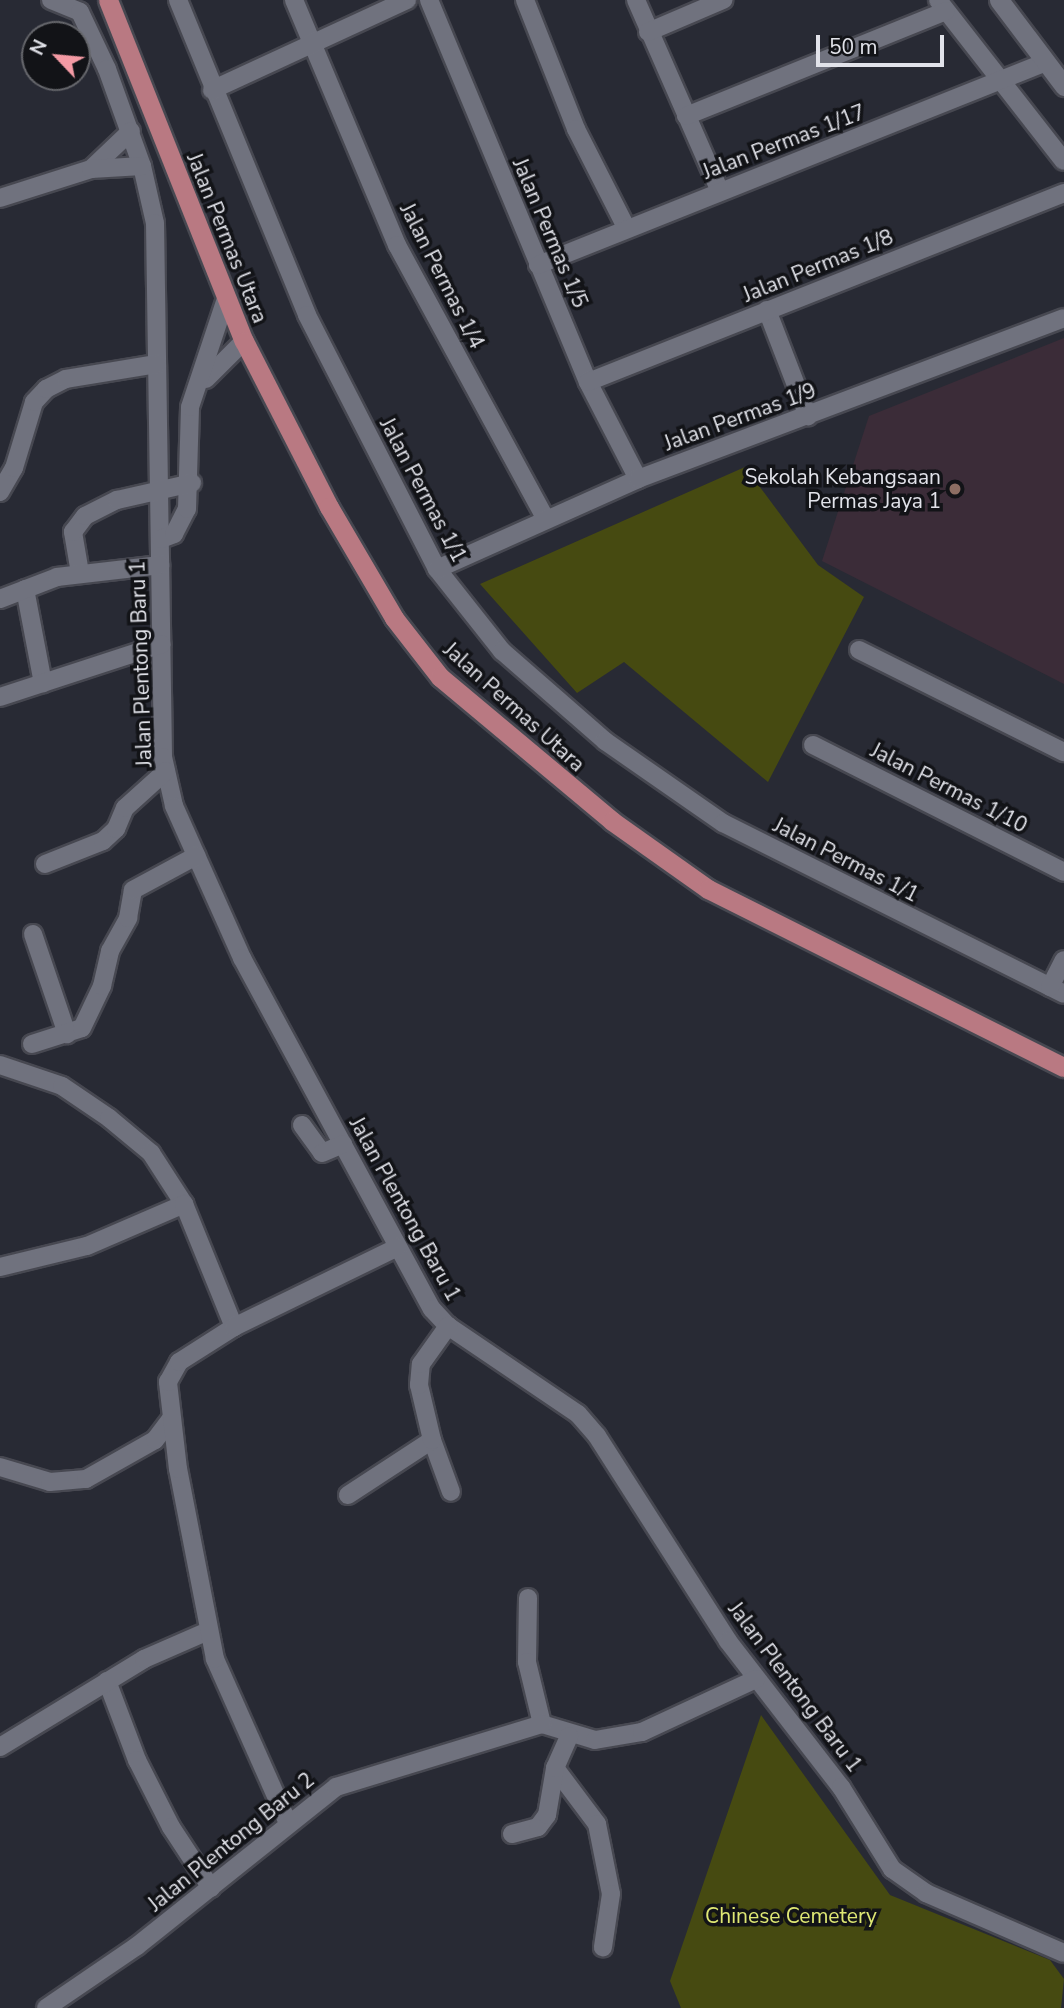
<!DOCTYPE html>
<style>
body{margin:0}
#map{position:relative;width:1064px;height:2008px;overflow:hidden;background:#282a34;font-family:"Nunito Sans",sans-serif}
div>[style]{position:absolute}
.education>*{inset:0;background:#3b2c38}
.green>*{inset:0;background:#464a11}
.roads{filter:drop-shadow(2px 0 #474851) drop-shadow(-2px 0 #474851) drop-shadow(0 2px #474851) drop-shadow(0 -2px #474851)}
.minor>*{height:18px;margin:-9px;padding:0 9px;transform-origin:9px;border-radius:9px;background:#70727e}
.tertiary>*{height:19px;margin:-9.5px;padding:0 9.5px;transform-origin:9.5px;border-radius:9.5px;background:#70727e}
.primary>*{height:19px;margin:-9.5px;padding:0 9.5px;transform-origin:9.5px;border-radius:9.5px;background:#b97982}
.dots>*{width:19px;height:19px;translate:-50% -50%;box-sizing:border-box;border:4px solid #121317;border-radius:50%}
span{translate:-50% -50%;white-space:nowrap;text-align:center;line-height:1.15;-webkit-text-stroke:7px #121317;paint-order:stroke}
.street-label{font-size:21px;color:#e2e3ea}
.poi-label{font-size:21px;color:#e2e3ea}
.right{translate:-100% -50%;text-align:right}
.park-label{font-size:21px;color:#dfe874}
.north{position:absolute;left:21px;top:21px;width:70px;height:70px;box-sizing:border-box;background:#121317;border:2px solid #65666b;border-radius:50%;rotate:296deg;font-size:19px;font-weight:700;line-height:28px;text-align:center;color:#e2e3ea}
.north::after{content:'';display:block;margin:auto;width:24px;height:32px;background:#f49aa4;clip-path:polygon(50% 0,100% 100%,50% 72%,0 100%)}
.scale{position:absolute;left:816px;top:35px;width:128px;height:32px;box-sizing:border-box;border:4px solid #e2e3ea;border-top:0;padding-left:9px;font-size:21px;line-height:24px;white-space:nowrap;color:#e2e3ea;-webkit-text-stroke:5px #121317;paint-order:stroke}
</style>
<div id="map">
<div class="education">
<div style="clip-path:polygon(1064px 338px,1064px 684px,822px 561px,869px 416px)"></div>
</div>
<div class="green">
<div style="clip-path:polygon(745px 467px,818px 565px,864px 597px,768px 782px,624px 662px,577px 693px,480px 584px)"></div>
<div style="clip-path:polygon(761px 1715px,890px 1895px,1050px 1960px,1064px 1979px,1061px 2008px,681px 2008px,670px 1981px)"></div>
</div>
<div class="roads">
<div class="minor">
<div style="left:51px;top:0;width:31px;rotate:22deg"></div>
<div style="left:80px;top:12px;width:63px;rotate:64.7deg"></div>
<div style="left:107px;top:69px;width:103px;rotate:70.2deg"></div>
<div style="left:142px;top:166px;width:58px;rotate:77.2deg"></div>
<div style="left:155px;top:223px;width:534px;rotate:89.14deg"></div>
<div style="left:163px;top:757px;width:50px;rotate:77.3deg"></div>
<div style="left:174px;top:806px;width:167px;rotate:65.9deg"></div>
<div style="left:242px;top:958px;width:399px;rotate:61.6deg"></div>
<div style="left:432px;top:1309px;width:23px;rotate:47deg"></div>
<div style="left:448px;top:1326px;width:157px;rotate:34.1deg"></div>
<div style="left:578px;top:1414px;width:29px;rotate:49deg"></div>
<div style="left:597px;top:1436px;width:243px;rotate:57.4deg"></div>
<div style="left:728px;top:1641px;width:185px;rotate:52.3deg"></div>
<div style="left:841px;top:1787px;width:97px;rotate:58.1deg"></div>
<div style="left:892px;top:1869px;width:42px;rotate:35.2deg"></div>
<div style="left:926px;top:1893px;width:150px;rotate:23.5deg"></div>
<div style="left:178px;top:0;width:340px;rotate:67.7deg"></div>
<div style="left:307px;top:315px;width:285px;rotate:62.9deg"></div>
<div style="left:437px;top:569px;width:105px;rotate:51.6deg"></div>
<div style="left:502px;top:651px;width:137px;rotate:41.1deg"></div>
<div style="left:605px;top:741px;width:144px;rotate:34.8deg"></div>
<div style="left:723px;top:823px;width:381px;rotate:26.6deg"></div>
<div style="left:294px;top:0;width:266px;rotate:67.2deg"></div>
<div style="left:397px;top:245px;width:312px;rotate:61.5deg"></div>
<div style="left:429px;top:0;width:414px;rotate:67.4deg"></div>
<div style="left:588px;top:382px;width:109px;rotate:62.7deg"></div>
<div style="left:525px;top:0;width:139px;rotate:68.4deg"></div>
<div style="left:576px;top:129px;width:112px;rotate:63deg"></div>
<div style="left:636px;top:0;width:209px;rotate:66.3deg"></div>
<div style="left:938px;top:0;width:204px;rotate:52deg"></div>
<div style="left:648px;top:32px;width:82px;rotate:-23.1deg"></div>
<div style="left:212px;top:90px;width:215px;rotate:-24.8deg"></div>
<div style="left:686px;top:116px;width:280px;rotate:-22deg"></div>
<div style="left:91px;top:169px;width:55px;rotate:-43.5deg"></div>
<div style="left:0;top:198px;width:96px;rotate:-17.7deg"></div>
<div style="left:91px;top:169px;width:51px;rotate:-3.4deg"></div>
<div style="left:538px;top:265px;width:547px;rotate:-21.78deg"></div>
<div style="left:767px;top:310px;width:114px;rotate:68.9deg"></div>
<div style="left:206px;top:379px;width:54px;rotate:-45deg"></div>
<div style="left:588px;top:382px;width:512px;rotate:-21.66deg"></div>
<div style="left:0;top:492px;width:28px;rotate:-60deg"></div>
<div style="left:14px;top:468px;width:69px;rotate:-73.1deg"></div>
<div style="left:34px;top:402px;width:18px;rotate:-47deg"></div>
<div style="left:46px;top:389px;width:22px;rotate:-27deg"></div>
<div style="left:66px;top:379px;width:92px;rotate:-9.4deg"></div>
<div style="left:161px;top:539px;width:14px;rotate:-21deg"></div>
<div style="left:174px;top:534px;width:28px;rotate:-63deg"></div>
<div style="left:187px;top:509px;width:102px;rotate:-88.3deg"></div>
<div style="left:190px;top:407px;width:114px;rotate:-71.6deg"></div>
<div style="left:437px;top:569px;width:220px;rotate:-24.1deg"></div>
<div style="left:638px;top:479px;width:455px;rotate:-20.7deg"></div>
<div style="left:80px;top:573px;width:42px;rotate:-99.7deg"></div>
<div style="left:73px;top:532px;width:20px;rotate:-53deg"></div>
<div style="left:85px;top:516px;width:36px;rotate:-27deg"></div>
<div style="left:117px;top:500px;width:77px;rotate:-12.8deg"></div>
<div style="left:25px;top:589px;width:96px;rotate:79.2deg"></div>
<div style="left:0;top:599px;width:61px;rotate:-21.1deg"></div>
<div style="left:57px;top:577px;width:104px;rotate:-6.6deg"></div>
<div style="left:859px;top:650px;width:229px;rotate:26.5deg"></div>
<div style="left:0;top:697px;width:170px;rotate:-18.1deg"></div>
<div style="left:813px;top:745px;width:281px;rotate:26.8deg"></div>
<div style="left:45px;top:864px;width:62px;rotate:-21.6deg"></div>
<div style="left:103px;top:841px;width:18px;rotate:-43deg"></div>
<div style="left:116px;top:829px;width:23px;rotate:-67deg"></div>
<div style="left:125px;top:808px;width:55px;rotate:-42.1deg"></div>
<div style="left:33px;top:934px;width:106px;rotate:71.2deg"></div>
<div style="left:1050px;top:987px;width:30px;rotate:-63deg"></div>
<div style="left:32px;top:1044px;width:52px;rotate:-17.7deg"></div>
<div style="left:82px;top:1028px;width:47px;rotate:-64.5deg"></div>
<div style="left:102px;top:986px;width:36px;rotate:-77deg"></div>
<div style="left:110px;top:951px;width:38px;rotate:-61deg"></div>
<div style="left:128px;top:918px;width:28px;rotate:-80deg"></div>
<div style="left:133px;top:890px;width:72px;rotate:-28.4deg"></div>
<div style="left:0;top:1065px;width:65px;rotate:18.7deg"></div>
<div style="left:62px;top:1086px;width:57px;rotate:34.2deg"></div>
<div style="left:109px;top:1118px;width:55px;rotate:39.8deg"></div>
<div style="left:151px;top:1153px;width:61px;rotate:57.1deg"></div>
<div style="left:302px;top:1125px;width:34px;rotate:54deg"></div>
<div style="left:322px;top:1153px;width:23px;rotate:-23deg"></div>
<div style="left:0;top:1267px;width:89px;rotate:-13.6deg"></div>
<div style="left:87px;top:1246px;width:106px;rotate:-23.4deg"></div>
<div style="left:184px;top:1204px;width:133px;rotate:67.9deg"></div>
<div style="left:432px;top:1440px;width:55px;rotate:69.9deg"></div>
<div style="left:0;top:1467px;width:52px;rotate:16.7deg"></div>
<div style="left:50px;top:1482px;width:36px;rotate:-5deg"></div>
<div style="left:86px;top:1479px;width:79px;rotate:-29.5deg"></div>
<div style="left:155px;top:1440px;width:26px;rotate:-53deg"></div>
<div style="left:348px;top:1495px;width:100px;rotate:-33.2deg"></div>
<div style="left:432px;top:1440px;width:57px;rotate:-103.3deg"></div>
<div style="left:419px;top:1385px;width:21px;rotate:-85deg"></div>
<div style="left:421px;top:1364px;width:47px;rotate:-54.6deg"></div>
<div style="left:528px;top:1598px;width:64px;rotate:90.9deg"></div>
<div style="left:527px;top:1662px;width:64px;rotate:76.4deg"></div>
<div style="left:107px;top:1681px;width:85px;rotate:69.2deg"></div>
<div style="left:137px;top:1760px;width:75px;rotate:63.1deg"></div>
<div style="left:171px;top:1827px;width:73px;rotate:56.7deg"></div>
<div style="left:542px;top:1724px;width:55px;rotate:16.8deg"></div>
<div style="left:595px;top:1740px;width:48px;rotate:-9.7deg"></div>
<div style="left:642px;top:1732px;width:126px;rotate:-24.9deg"></div>
<div style="left:0;top:1747px;width:169px;rotate:-31.4deg"></div>
<div style="left:144px;top:1659px;width:70px;rotate:-23.6deg"></div>
<div style="left:555px;top:1768px;width:70px;rotate:53.1deg"></div>
<div style="left:597px;top:1824px;width:71px;rotate:78.7deg"></div>
<div style="left:611px;top:1894px;width:54px;rotate:98.6deg"></div>
<div style="left:288px;top:1823px;width:180px;rotate:-114deg"></div>
<div style="left:215px;top:1659px;width:194px;rotate:-101deg"></div>
<div style="left:178px;top:1469px;width:88px;rotate:-96.6deg"></div>
<div style="left:168px;top:1382px;width:23px;rotate:-61deg"></div>
<div style="left:179px;top:1362px;width:65px;rotate:-32.5deg"></div>
<div style="left:234px;top:1327px;width:182px;rotate:-26deg"></div>
<div style="left:512px;top:1834px;width:27px;rotate:-15deg"></div>
<div style="left:538px;top:1827px;width:15px;rotate:-53deg"></div>
<div style="left:547px;top:1815px;width:48px;rotate:-80.3deg"></div>
<div style="left:555px;top:1768px;width:35px;rotate:-66deg"></div>
<div style="left:46px;top:2008px;width:110px;rotate:-34.3deg"></div>
<div style="left:137px;top:1946px;width:255px;rotate:-38.6deg"></div>
<div style="left:336px;top:1787px;width:215px;rotate:-17deg"></div>
</div>
<div class="tertiary">
<div style="left:999px;top:0;width:108px;rotate:52.9deg"></div>
</div>
<div class="primary">
<div style="left:108px;top:0;width:367px;rotate:68.3deg"></div>
<div style="left:244px;top:341px;width:186px;rotate:62.9deg"></div>
<div style="left:329px;top:507px;width:129px;rotate:59.6deg"></div>
<div style="left:394px;top:618px;width:75px;rotate:52.1deg"></div>
<div style="left:440px;top:677px;width:224px;rotate:39.9deg"></div>
<div style="left:612px;top:821px;width:118px;rotate:35.3deg"></div>
<div style="left:708px;top:889px;width:398px;rotate:26.6deg"></div>
</div>
</div>
<div class="dots">
<div style="left:955px;top:489px;background:#8d6e63"></div>
</div>
<div class="street-label">
<span style="left:784px;top:142px;rotate:-21deg">Jalan Permas 1/17</span>
<span style="left:550px;top:233px;rotate:67deg">Jalan Permas 1/5</span>
<span style="left:227px;top:238px;rotate:68deg">Jalan Permas Utara</span>
<span style="left:818px;top:266px;rotate:-22deg">Jalan Permas 1/8</span>
<span style="left:442px;top:276px;rotate:63deg">Jalan Permas 1/4</span>
<span style="left:740px;top:417px;rotate:-20deg">Jalan Permas 1/9</span>
<span style="left:423px;top:490px;rotate:62deg">Jalan Permas 1/1</span>
<span style="left:141px;top:664px;rotate:-92deg">Jalan Plentong Baru 1</span>
<span style="left:514px;top:707px;rotate:42deg">Jalan Permas Utara</span>
<span style="left:949px;top:788px;rotate:27deg">Jalan Permas 1/10</span>
<span style="left:846px;top:860px;rotate:27deg">Jalan Permas 1/1</span>
<span style="left:405px;top:1209px;rotate:61deg">Jalan Plentong Baru 1</span>
<span style="left:795px;top:1687px;rotate:53deg">Jalan Plentong Baru 1</span>
<span style="left:231px;top:1842px;rotate:-39deg">Jalan Plentong Baru 2</span>
</div>
<div class="poi-label">
<span class="right" style="left:941px;top:489px">Sekolah Kebangsaan<br>Permas Jaya 1</span>
</div>
<div class="park-label">
<span style="left:791px;top:1916px">Chinese Cemetery</span>
</div>
<div class="north">N</div>
<div class="scale">50 m</div>
</div>
